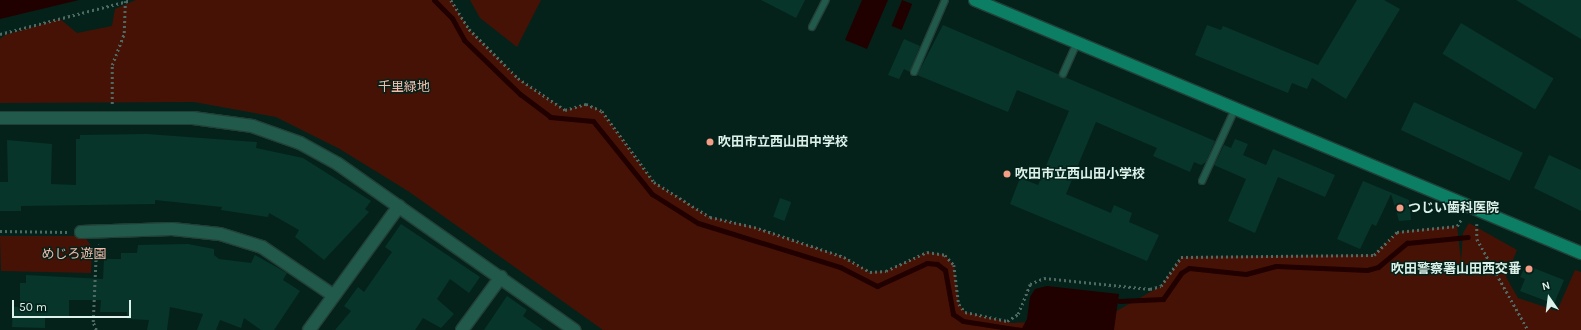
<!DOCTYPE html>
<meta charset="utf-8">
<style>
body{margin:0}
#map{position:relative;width:1581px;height:330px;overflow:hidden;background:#04221a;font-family:Karla,"Noto Sans JP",sans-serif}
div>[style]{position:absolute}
.green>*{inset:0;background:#471206}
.water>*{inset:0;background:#210000;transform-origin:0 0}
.stream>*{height:5px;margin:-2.5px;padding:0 2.5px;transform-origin:2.5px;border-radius:2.5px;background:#210000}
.building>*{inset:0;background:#07352a;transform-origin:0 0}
.path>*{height:2.5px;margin-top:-1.25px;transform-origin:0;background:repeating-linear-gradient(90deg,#4f6a62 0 2px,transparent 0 5px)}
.roads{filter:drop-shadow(1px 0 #223f37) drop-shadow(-1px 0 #223f37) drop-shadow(0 1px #223f37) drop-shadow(0 -1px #223f37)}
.lane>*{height:6px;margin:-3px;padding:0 3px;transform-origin:3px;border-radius:3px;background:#215a4a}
.street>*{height:12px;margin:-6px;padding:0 6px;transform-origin:6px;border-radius:6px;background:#215a4a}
.secondary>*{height:12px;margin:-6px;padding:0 6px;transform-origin:6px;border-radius:6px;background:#0b7e64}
.dots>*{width:11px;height:11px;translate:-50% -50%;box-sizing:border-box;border:2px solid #04221a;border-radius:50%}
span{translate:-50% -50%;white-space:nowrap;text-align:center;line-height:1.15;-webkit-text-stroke:3px #04221a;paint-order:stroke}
.park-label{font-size:13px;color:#f4bbac}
.poi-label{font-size:13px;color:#dcf1ea;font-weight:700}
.left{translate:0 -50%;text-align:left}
.right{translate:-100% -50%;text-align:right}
.north{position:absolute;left:1529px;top:278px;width:40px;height:40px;-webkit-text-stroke:3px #04221a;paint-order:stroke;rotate:346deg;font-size:11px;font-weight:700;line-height:16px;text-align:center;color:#dcf1ea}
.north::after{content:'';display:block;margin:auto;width:14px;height:18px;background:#dcf1ea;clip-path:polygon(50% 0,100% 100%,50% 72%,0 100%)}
.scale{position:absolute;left:12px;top:300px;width:119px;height:18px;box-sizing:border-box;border:2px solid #dcf1ea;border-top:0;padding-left:5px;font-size:12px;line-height:14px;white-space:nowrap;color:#dcf1ea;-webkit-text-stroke:3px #04221a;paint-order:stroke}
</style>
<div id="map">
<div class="green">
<div style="clip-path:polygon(136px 0,451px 0,469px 29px,518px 78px,565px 110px,586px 104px,602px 111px,654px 182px,710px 217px,754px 227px,844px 257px,870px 272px,886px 271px,927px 252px,945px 255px,954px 265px,959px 304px,965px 312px,1012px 323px,1033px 322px,1033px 330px,603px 330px,408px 191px,338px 148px,276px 117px,194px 102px,0 103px,0 39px,5px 35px,60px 19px,77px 33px,112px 26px,115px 9px)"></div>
<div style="clip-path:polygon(470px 0,541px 0,517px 47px,480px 18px)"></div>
<div style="clip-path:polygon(1469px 223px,1517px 250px,1506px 277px,1518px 298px,1557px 311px,1575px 270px,1581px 272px,1581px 330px,1107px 330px,1106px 317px,1161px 286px,1181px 257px,1373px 255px,1397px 232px,1457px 226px,1461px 261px,1463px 233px)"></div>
<div style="clip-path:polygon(0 236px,84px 236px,92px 247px,91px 273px,1px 271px)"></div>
</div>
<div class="water">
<div style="clip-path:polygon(0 0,79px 0,0 19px)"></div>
<div style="clip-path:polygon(862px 0,888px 0,867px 49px,845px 40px)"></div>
<div style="left:902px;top:0;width:11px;height:28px;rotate:22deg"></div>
<div style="clip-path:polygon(1047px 286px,1119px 294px,1114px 330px,1021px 330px,1027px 319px,1030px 297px,1035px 289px)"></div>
</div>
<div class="stream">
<div style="left:434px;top:0;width:25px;rotate:45deg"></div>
<div style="left:452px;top:18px;width:25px;rotate:61deg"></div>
<div style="left:464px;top:40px;width:78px;rotate:44deg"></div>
<div style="left:520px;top:94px;width:38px;rotate:37deg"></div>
<div style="left:550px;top:117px;width:43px;rotate:5.3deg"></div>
<div style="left:593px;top:121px;width:94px;rotate:51.1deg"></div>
<div style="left:652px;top:194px;width:54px;rotate:32.2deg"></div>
<div style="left:698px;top:223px;width:149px;rotate:17.2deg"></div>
<div style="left:840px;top:267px;width:42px;rotate:27.2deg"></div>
<div style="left:877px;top:286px;width:55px;rotate:-24.7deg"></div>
<div style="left:927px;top:263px;width:10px;rotate:6deg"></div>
<div style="left:937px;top:264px;width:10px;rotate:37deg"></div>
<div style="left:945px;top:270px;width:45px;rotate:79.7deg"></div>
<div style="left:953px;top:314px;width:12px;rotate:35deg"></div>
<div style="left:963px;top:321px;width:59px;rotate:8.8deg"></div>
<div style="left:1119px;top:301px;width:44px;rotate:-2.6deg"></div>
<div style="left:1163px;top:299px;width:32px;rotate:-55deg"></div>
<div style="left:1181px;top:273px;width:9px;rotate:-32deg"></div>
<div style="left:1189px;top:268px;width:57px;rotate:6deg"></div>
<div style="left:1246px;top:274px;width:31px;rotate:-15deg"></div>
<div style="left:1276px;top:266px;width:91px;rotate:2.5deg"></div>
<div style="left:1367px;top:270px;width:11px;rotate:-15deg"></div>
<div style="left:1378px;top:267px;width:38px;rotate:-40deg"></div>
<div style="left:1407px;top:243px;width:61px;rotate:-5.6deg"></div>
</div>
<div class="building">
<div style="clip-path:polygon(761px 0,805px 0,796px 18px)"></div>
<div style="clip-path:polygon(1357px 0,1384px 0,1400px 9px,1346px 99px,1312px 78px,1307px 89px,1292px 83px,1288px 93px,1195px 55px,1207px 25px,1221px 30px,1223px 26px,1318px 65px)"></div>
<div style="clip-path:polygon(1516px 0,1581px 0,1581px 39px)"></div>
<div style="left:1461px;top:23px;width:108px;height:36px;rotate:31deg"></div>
<div style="clip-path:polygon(943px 25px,1215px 141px,1206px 162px,1201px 165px,1194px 162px,1190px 172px,1153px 156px,1157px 148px,1096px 122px,1066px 194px,1111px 213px,1114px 205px,1132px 213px,1129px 222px,1159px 235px,1147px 261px,1010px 204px,1020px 178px,1038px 185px,1069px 111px,1017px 90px,1008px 112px,917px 75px)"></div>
<div style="clip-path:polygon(904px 39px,920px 46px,910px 72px,904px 69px,899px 79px,888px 75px)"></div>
<div style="left:1414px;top:102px;width:120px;height:31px;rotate:25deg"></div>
<div style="clip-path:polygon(147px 134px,257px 142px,256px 148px,303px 158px,371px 201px,365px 209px,369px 212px,324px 260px,295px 237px,299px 230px,269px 213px,268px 217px,221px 210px,222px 207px,155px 200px,155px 204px,21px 206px,21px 211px,0 211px,0 182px,8px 182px,7px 140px,52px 144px,51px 184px,76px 185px,76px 139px,80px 139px,80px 135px)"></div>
<div style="clip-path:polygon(1235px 139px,1248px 144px,1243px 155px,1266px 165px,1273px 149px,1335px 175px,1325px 197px,1278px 177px,1255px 233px,1228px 221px,1246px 179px,1214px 165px,1224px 145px,1231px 148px)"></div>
<div style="clip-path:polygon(1549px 155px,1581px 170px,1581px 211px,1534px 188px)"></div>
<div style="clip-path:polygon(1363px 181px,1409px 200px,1411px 220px,1399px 221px,1391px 194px,1376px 226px,1372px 224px,1360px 249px,1337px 239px)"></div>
<div style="left:780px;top:198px;width:12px;height:20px;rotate:20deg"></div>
<div style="clip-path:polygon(401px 224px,480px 277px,469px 293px,450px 279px,437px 299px,454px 314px,441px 328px,423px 318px,415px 330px,335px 330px,351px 311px,344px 306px,358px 287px,364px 292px,392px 252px,385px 247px)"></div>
<div style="clip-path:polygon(188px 244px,214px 249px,214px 255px,219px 259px,251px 263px,255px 255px,287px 273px,283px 280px,300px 291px,274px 330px,261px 330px,244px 318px,241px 328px,220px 320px,216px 330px,197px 330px,203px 314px,170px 307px,167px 330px,147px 330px,149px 320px,127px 319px,127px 312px,100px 312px,101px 300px,69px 300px,69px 318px,45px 317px,45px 328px,12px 327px,13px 307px,20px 307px,20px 283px,26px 283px,26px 275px,103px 279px,104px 259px,121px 259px,121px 253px,137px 253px,138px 245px)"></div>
<div style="clip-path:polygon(1526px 265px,1564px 280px,1554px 304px,1520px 291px,1525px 279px,1520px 277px)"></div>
<div style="clip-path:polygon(507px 296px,527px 310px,523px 316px,543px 330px,484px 330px)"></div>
</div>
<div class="path">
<div style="left:451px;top:0;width:34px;rotate:58deg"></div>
<div style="left:469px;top:29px;width:69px;rotate:45deg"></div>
<div style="left:518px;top:78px;width:57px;rotate:34.2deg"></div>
<div style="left:565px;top:110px;width:22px;rotate:-16deg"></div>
<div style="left:586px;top:104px;width:17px;rotate:24deg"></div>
<div style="left:602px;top:111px;width:88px;rotate:53.8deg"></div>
<div style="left:654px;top:182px;width:66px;rotate:32deg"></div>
<div style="left:710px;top:217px;width:45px;rotate:12.8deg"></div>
<div style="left:754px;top:227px;width:95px;rotate:18.4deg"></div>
<div style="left:844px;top:257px;width:30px;rotate:30deg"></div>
<div style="left:870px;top:272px;width:16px;rotate:-4deg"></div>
<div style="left:886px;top:271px;width:45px;rotate:-24.9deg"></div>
<div style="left:927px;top:252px;width:18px;rotate:9deg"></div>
<div style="left:945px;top:255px;width:13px;rotate:48deg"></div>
<div style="left:954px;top:265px;width:39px;rotate:83deg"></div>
<div style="left:959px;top:304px;width:10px;rotate:53deg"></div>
<div style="left:965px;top:312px;width:43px;rotate:12.1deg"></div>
<div style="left:1007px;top:321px;width:13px;rotate:-32deg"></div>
<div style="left:1018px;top:314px;width:32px;rotate:-68deg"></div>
<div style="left:1030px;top:284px;width:15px;rotate:-23deg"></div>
<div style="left:1044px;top:278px;width:107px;rotate:5.9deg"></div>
<div style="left:1150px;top:289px;width:11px;rotate:-15deg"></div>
<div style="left:1161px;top:286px;width:35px;rotate:-55deg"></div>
<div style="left:1181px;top:257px;width:193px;rotate:-0.6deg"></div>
<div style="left:1374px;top:255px;width:33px;rotate:-45deg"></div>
<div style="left:1397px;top:232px;width:60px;rotate:-5.7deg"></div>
<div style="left:1457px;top:226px;width:9px;rotate:-58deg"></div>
<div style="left:0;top:34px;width:135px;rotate:-14.5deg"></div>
<div style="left:112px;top:104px;width:39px;rotate:-90deg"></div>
<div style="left:112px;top:65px;width:34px;rotate:-69deg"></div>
<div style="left:124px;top:33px;width:32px;rotate:-88deg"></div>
<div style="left:1477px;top:224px;width:15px;rotate:90deg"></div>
<div style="left:1477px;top:239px;width:104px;rotate:60.7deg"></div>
<div style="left:0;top:231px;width:69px;rotate:0.8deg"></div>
<div style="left:96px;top:330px;width:9px;rotate:-111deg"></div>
<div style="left:93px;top:322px;width:68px;rotate:-87.5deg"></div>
<div style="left:96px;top:254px;width:10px;rotate:-73deg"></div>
</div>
<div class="roads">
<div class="lane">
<div style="left:812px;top:27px;width:30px;rotate:-63deg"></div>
<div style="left:914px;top:72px;width:78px;rotate:-66.7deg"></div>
<div style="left:1063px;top:74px;width:34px;rotate:-66deg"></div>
<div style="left:1202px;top:181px;width:79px;rotate:-65.4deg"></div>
</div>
<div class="street">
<div style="left:0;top:118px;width:193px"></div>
<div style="left:193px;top:118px;width:60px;rotate:7.7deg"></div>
<div style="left:252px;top:126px;width:51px;rotate:19.5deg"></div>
<div style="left:300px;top:143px;width:43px;rotate:28.9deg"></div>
<div style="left:338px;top:164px;width:289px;rotate:35.1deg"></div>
<div style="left:81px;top:232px;width:91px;rotate:-1.9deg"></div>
<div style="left:172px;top:229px;width:48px;rotate:5.9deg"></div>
<div style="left:220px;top:234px;width:44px;rotate:17.2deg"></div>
<div style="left:262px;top:247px;width:86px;rotate:34.1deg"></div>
<div style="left:309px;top:330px;width:153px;rotate:-54deg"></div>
<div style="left:462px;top:330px;width:66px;rotate:-53.7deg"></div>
</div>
<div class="secondary">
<div style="left:975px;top:0;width:657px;rotate:22.66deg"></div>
</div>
</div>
<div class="dots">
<div style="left:710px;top:142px;background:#f49e88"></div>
<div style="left:1007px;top:174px;background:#f49e88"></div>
<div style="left:1400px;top:208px;background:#f49e88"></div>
<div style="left:1529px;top:269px;background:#f49e88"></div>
</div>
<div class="park-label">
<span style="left:404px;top:87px">千里緑地</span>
<span style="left:74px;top:254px">めじろ遊園</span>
</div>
<div class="poi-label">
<span class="left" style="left:718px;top:142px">吹田市立西山田中学校</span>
<span class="left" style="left:1015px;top:174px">吹田市立西山田小学校</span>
<span class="left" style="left:1408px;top:208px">つじい歯科医院</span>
<span class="right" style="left:1521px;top:269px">吹田警察署山田西交番</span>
</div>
<div class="north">N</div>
<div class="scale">50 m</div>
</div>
